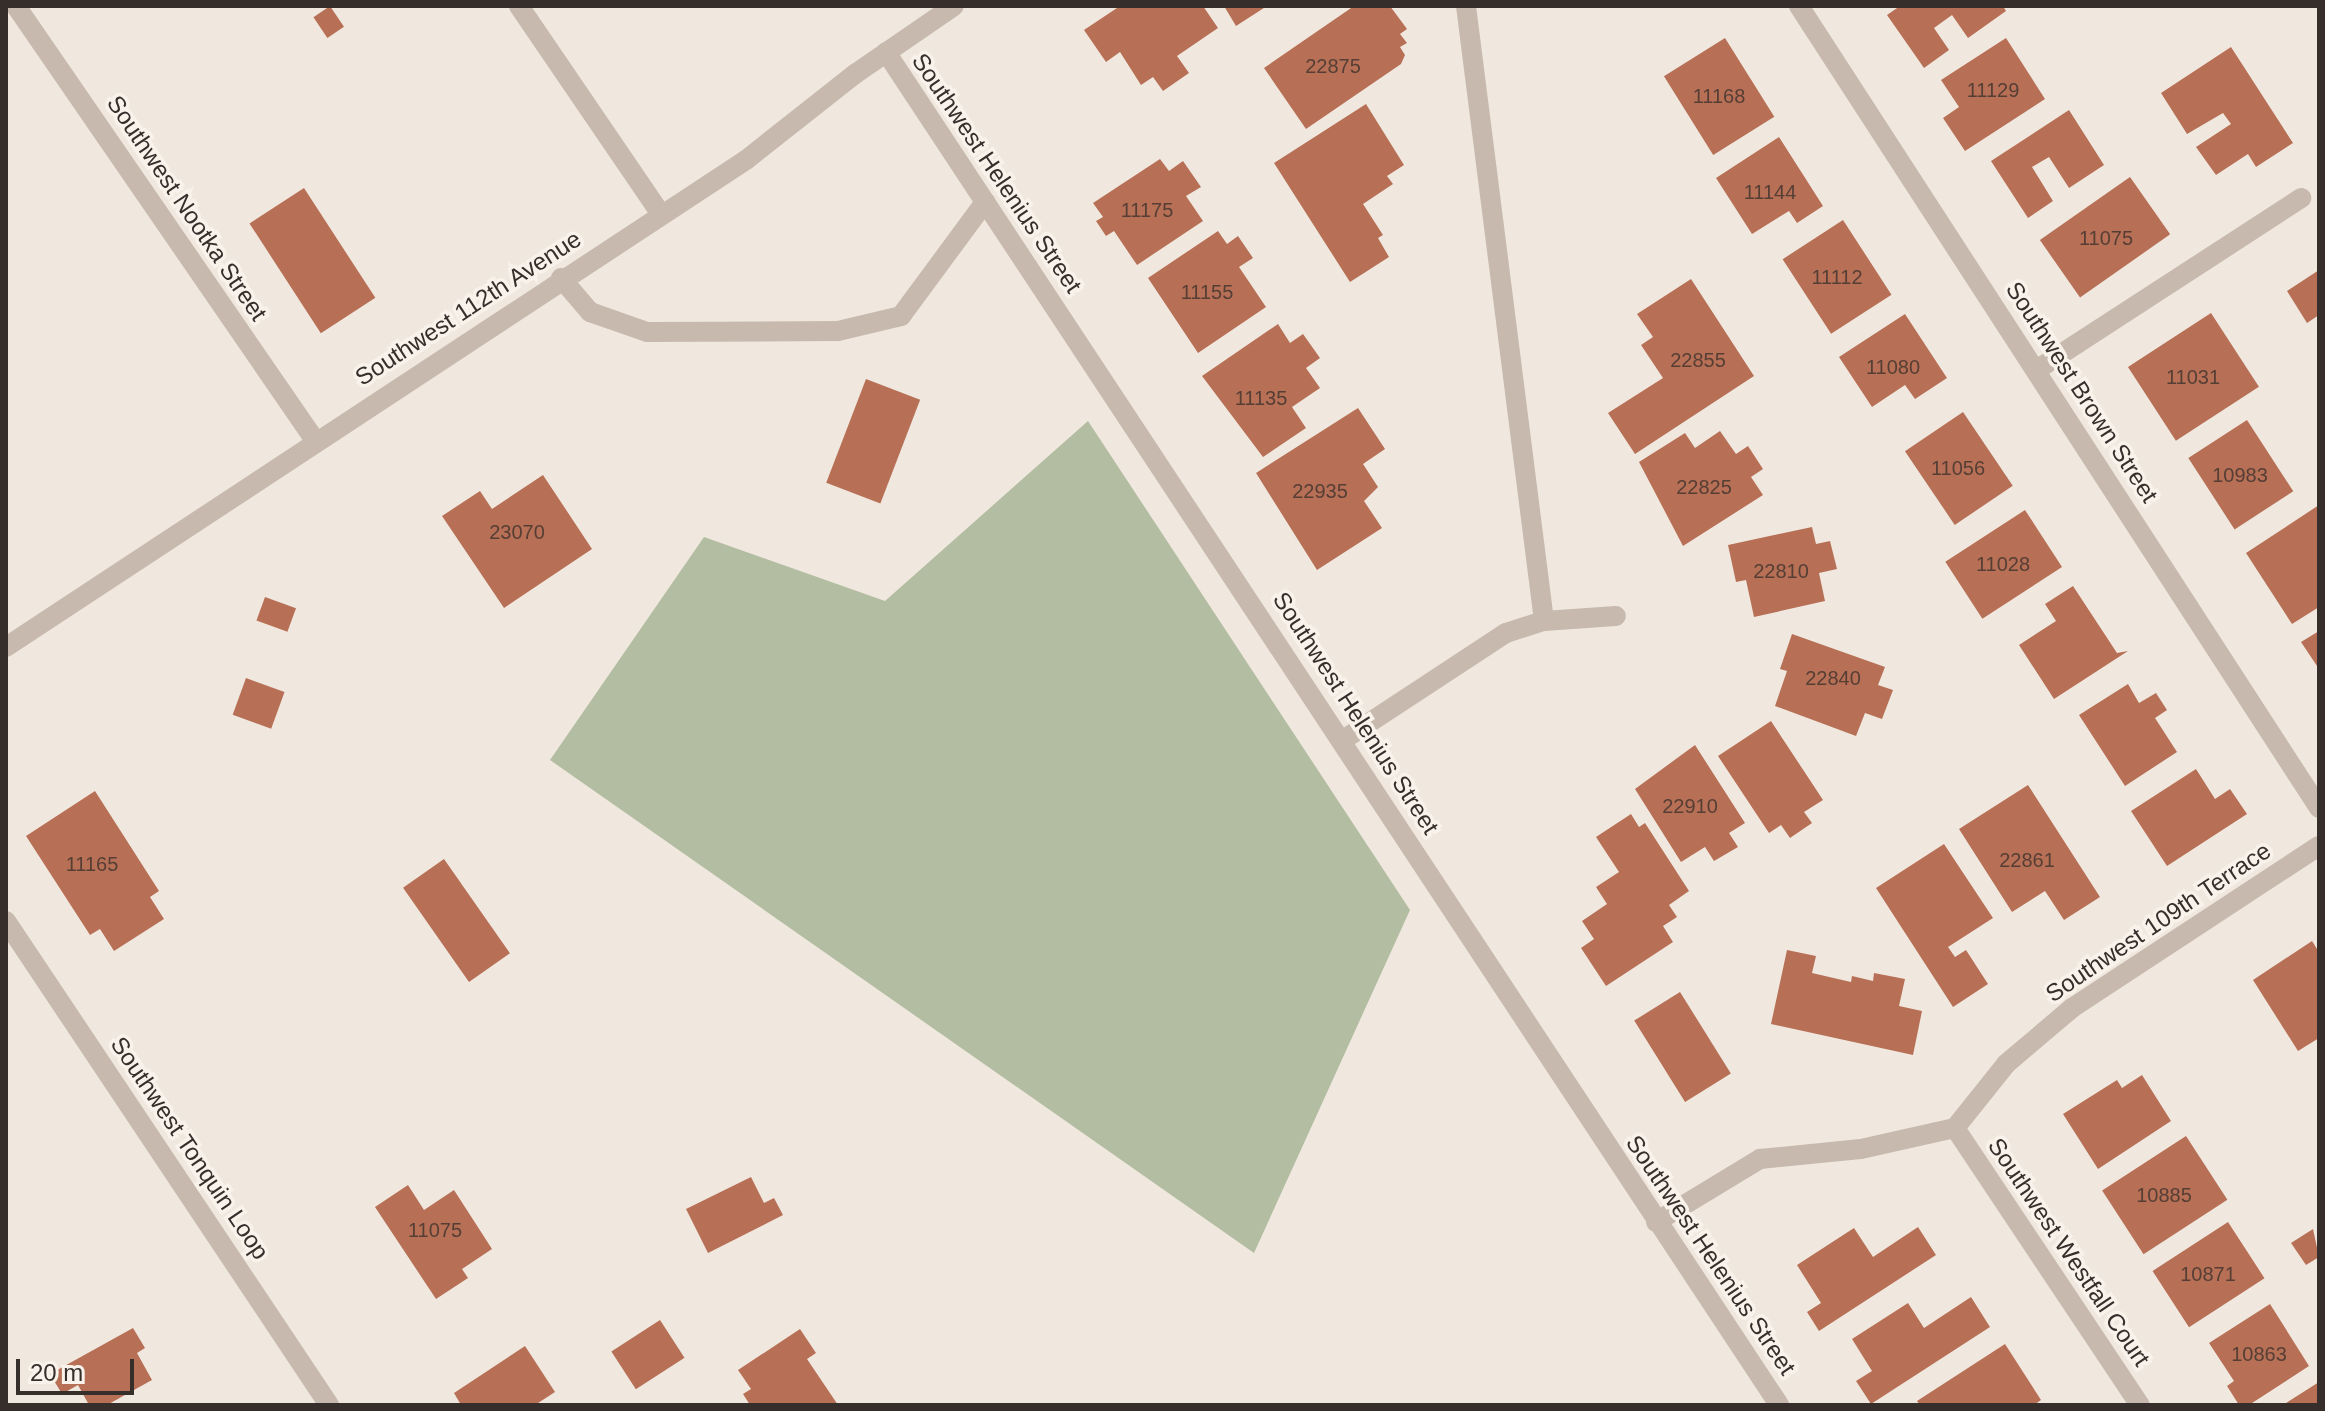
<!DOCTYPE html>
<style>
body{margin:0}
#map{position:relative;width:2325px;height:1411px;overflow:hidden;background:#f0e8df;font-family:Helvetica,sans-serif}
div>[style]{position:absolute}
.green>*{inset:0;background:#b3bda1}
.building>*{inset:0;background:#b77056;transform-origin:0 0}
.lane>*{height:20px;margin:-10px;padding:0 10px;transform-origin:10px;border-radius:10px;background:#c7b9ad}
.street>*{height:20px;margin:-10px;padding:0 10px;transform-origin:10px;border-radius:10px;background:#c7b9ad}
span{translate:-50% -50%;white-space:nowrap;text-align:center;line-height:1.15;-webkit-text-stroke:7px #f8f2eb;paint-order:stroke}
.number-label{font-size:20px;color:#563e35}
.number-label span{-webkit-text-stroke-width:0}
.street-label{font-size:24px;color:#362e2a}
.frame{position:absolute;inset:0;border:8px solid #362e2a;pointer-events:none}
.scale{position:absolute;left:16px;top:1359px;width:118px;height:36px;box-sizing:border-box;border:4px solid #362e2a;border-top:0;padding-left:10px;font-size:24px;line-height:28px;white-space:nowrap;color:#362e2a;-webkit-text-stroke:6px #f8f2eb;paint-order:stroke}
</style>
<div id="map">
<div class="green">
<div style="clip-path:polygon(1088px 421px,1410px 910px,1254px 1253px,550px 760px,704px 537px,885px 601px)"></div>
</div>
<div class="building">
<div style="left:330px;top:6px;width:25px;height:20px;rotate:56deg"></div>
<div style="clip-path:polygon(1120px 6px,1203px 6px,1218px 28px,1177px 56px,1189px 73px,1163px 91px,1153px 77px,1141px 85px,1120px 52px,1106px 62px,1084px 30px)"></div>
<div style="clip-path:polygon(1224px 6px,1267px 6px,1236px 26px)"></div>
<div style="clip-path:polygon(1354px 6px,1390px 6px,1407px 29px,1400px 34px,1407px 43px,1400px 47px,1405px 55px,1401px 64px,1306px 129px,1264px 68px)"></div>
<div style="clip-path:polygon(1900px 6px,2003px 6px,2006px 11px,1968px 38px,1952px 15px,1934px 28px,1949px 50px,1924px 68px,1887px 15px)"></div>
<div style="left:1725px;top:38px;width:93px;height:72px;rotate:58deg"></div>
<div style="clip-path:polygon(2006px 38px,2045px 99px,1965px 151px,1943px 118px,1959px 107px,1941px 80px)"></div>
<div style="clip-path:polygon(2231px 47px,2293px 143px,2256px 167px,2248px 154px,2216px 175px,2196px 147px,2231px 124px,2223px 113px,2187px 134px,2161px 93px)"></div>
<div style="clip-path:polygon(1366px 104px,1404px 165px,1387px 176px,1393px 184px,1363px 204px,1383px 235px,1378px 238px,1389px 257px,1350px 282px,1274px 163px)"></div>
<div style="clip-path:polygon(2069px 110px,2104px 165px,2069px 188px,2049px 157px,2032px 167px,2053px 201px,2028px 218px,1991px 161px)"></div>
<div style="clip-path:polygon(1779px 137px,1823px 206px,1797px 223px,1789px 211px,1752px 234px,1716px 178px)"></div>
<div style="clip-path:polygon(1160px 159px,1169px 171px,1183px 161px,1201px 187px,1186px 196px,1203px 221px,1137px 265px,1114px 231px,1106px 236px,1096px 221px,1103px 217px,1093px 203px)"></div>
<div style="left:2130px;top:177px;width:70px;height:110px;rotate:55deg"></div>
<div style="left:304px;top:188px;width:131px;height:65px;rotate:57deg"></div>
<div style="left:1843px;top:220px;width:89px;height:72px;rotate:57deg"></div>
<div style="clip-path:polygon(1218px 231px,1227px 244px,1238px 236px,1253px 258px,1239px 267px,1266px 307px,1198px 353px,1148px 278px)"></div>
<div style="clip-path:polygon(2319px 270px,2319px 315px,2307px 323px,2287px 291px)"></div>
<div style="clip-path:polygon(1691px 279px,1754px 376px,1635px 454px,1608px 413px,1663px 378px,1641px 345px,1653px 337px,1637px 314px)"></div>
<div style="left:2211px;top:313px;width:88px;height:99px;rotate:57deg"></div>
<div style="clip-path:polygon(1905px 314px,1947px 378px,1915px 399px,1905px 385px,1872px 407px,1839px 357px)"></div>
<div style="clip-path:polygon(1278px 324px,1290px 343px,1303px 334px,1320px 358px,1306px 368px,1320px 388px,1292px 407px,1306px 428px,1263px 457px,1202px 376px)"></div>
<div style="left:866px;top:379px;width:58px;height:111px;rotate:21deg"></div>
<div style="clip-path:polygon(1358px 408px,1385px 449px,1363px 464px,1378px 487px,1364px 501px,1382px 528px,1317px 570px,1256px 473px)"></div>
<div style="left:1963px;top:412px;width:89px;height:70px;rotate:56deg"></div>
<div style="left:2247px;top:420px;width:85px;height:70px;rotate:57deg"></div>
<div style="clip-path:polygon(1720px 431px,1736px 454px,1748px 446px,1763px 469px,1751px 477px,1763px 495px,1683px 546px,1639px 462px,1685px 433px,1695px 448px)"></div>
<div style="clip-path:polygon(543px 475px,592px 549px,504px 608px,442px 516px,480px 491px,492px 509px)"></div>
<div style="clip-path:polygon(2319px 505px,2319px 607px,2292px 624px,2246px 553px)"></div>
<div style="left:2025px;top:510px;width:68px;height:95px;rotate:57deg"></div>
<div style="clip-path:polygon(1812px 527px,1816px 544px,1830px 541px,1837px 569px,1819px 573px,1825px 601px,1754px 617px,1746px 580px,1736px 582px,1728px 545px)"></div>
<div style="clip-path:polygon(2073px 586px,2117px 653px,2128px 651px,2054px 699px,2019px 645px,2056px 621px,2045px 604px)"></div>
<div style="left:265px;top:597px;width:33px;height:25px;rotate:20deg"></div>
<div style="clip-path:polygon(2319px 631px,2319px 669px,2301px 642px)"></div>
<div style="clip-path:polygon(1792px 634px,1885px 667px,1878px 685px,1893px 690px,1882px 719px,1865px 713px,1856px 736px,1775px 706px,1787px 671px,1780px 669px)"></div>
<div style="left:246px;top:678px;width:41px;height:39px;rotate:20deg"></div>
<div style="clip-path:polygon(2128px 684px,2139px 703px,2156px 693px,2167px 710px,2155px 718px,2177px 752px,2125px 786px,2079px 715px)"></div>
<div style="clip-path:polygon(1771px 721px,1823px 800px,1804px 812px,1812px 823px,1790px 838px,1781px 825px,1769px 833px,1718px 756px)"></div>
<div style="clip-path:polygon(1695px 745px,1745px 823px,1729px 833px,1738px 847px,1714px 861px,1705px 847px,1681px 862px,1635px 789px)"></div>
<div style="clip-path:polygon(2196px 769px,2215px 799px,2230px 789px,2247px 814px,2167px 866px,2131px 811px)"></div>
<div style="clip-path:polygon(2028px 785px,2100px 897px,2064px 920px,2045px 891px,2012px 912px,1959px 829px)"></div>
<div style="clip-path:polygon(95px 791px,159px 891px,150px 897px,164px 919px,114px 951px,100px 929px,90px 935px,26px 836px)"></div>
<div style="clip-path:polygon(1631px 814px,1639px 827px,1645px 823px,1689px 891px,1669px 905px,1677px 917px,1663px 926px,1673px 942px,1606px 986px,1581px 948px,1594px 939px,1582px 921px,1607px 904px,1596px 887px,1619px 872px,1596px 837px)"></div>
<div style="clip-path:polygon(1944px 844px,1993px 918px,1948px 947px,1955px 957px,1966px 950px,1988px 984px,1953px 1007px,1876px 888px)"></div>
<div style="left:444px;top:859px;width:115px;height:50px;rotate:55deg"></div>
<div style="clip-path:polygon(2312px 941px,2319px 952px,2319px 1038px,2298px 1051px,2253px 980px)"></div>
<div style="clip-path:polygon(1787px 950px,1816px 956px,1812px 973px,1851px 982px,1852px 976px,1873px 981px,1874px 973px,1905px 979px,1899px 1006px,1922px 1011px,1913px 1055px,1771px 1024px)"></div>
<div style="left:1680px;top:992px;width:96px;height:54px;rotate:58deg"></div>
<div style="clip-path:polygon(2142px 1075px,2171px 1121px,2098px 1169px,2063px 1114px,2117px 1080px,2122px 1088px)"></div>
<div style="left:2186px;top:1136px;width:76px;height:100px;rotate:57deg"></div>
<div style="clip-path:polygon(751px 1177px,764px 1203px,774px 1198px,783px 1215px,708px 1253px,686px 1209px)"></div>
<div style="clip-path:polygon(408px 1185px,424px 1210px,454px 1190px,492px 1249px,462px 1269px,468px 1278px,436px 1299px,375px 1207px)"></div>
<div style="left:2228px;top:1222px;width:67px;height:90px;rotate:57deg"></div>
<div style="clip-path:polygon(1918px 1227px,1936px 1255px,1819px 1331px,1807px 1312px,1821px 1303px,1797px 1265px,1854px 1228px,1873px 1257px)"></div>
<div style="clip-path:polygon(2313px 1229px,2319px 1257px,2306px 1265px,2291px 1243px)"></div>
<div style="clip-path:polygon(1971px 1297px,1990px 1327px,1871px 1404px,1856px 1381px,1872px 1371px,1852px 1339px,1908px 1303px,1924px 1328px)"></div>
<div style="clip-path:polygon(2270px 1304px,2309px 1366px,2249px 1405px,2239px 1405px,2227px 1386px,2234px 1381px,2209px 1343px)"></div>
<div style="left:660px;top:1320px;width:45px;height:58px;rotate:57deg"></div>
<div style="clip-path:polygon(133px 1328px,145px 1348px,137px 1353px,152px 1380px,107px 1405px,89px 1405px,78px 1385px,62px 1394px,50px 1374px)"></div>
<div style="clip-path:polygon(800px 1329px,816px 1353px,807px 1359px,838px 1405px,750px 1405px,743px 1394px,751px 1389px,738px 1370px)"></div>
<div style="clip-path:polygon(2005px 1344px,2041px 1400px,2034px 1405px,1920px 1405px,1917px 1401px)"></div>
<div style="clip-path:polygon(525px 1346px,555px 1392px,535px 1405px,461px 1405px,454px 1393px)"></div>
<div style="clip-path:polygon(2319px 1382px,2319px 1405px,2283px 1405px)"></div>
</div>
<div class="lane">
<div style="left:519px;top:6px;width:250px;rotate:55.7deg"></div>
<div style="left:1466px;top:6px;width:620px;rotate:82.77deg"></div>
<div style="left:561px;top:278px;width:45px;rotate:49.5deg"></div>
<div style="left:590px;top:312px;width:60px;rotate:19.3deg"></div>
<div style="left:647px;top:332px;width:191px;rotate:-0.3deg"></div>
<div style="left:838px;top:331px;width:65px;rotate:-13.4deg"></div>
<div style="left:901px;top:316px;width:142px;rotate:-53.6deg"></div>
<div style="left:2038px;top:369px;width:314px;rotate:-33deg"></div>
</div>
<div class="street">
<div style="left:16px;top:6px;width:526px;rotate:55.46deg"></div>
<div style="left:1799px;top:6px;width:956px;rotate:57.04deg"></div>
<div style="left:886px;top:52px;width:1621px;rotate:56.57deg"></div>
<div style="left:6px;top:647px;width:886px;rotate:-33.35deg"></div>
<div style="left:746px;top:160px;width:139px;rotate:-38.3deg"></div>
<div style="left:855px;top:74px;width:120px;rotate:-34.5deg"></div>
<div style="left:1343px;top:740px;width:195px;rotate:-33.3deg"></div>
<div style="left:1506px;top:633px;width:40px;rotate:-18deg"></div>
<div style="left:1544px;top:621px;width:72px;rotate:-4deg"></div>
<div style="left:6px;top:921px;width:582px;rotate:56.28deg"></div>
<div style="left:1955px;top:1128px;width:333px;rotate:56.3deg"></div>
<div style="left:1656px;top:1222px;width:122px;rotate:-31.2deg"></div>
<div style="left:1760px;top:1159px;width:101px;rotate:-5.7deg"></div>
<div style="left:1861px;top:1149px;width:96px;rotate:-12.6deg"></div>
<div style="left:1955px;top:1128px;width:82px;rotate:-51.4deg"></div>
<div style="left:2006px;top:1064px;width:87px;rotate:-40.3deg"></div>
<div style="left:2072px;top:1008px;width:295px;rotate:-33.3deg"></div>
</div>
<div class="number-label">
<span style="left:1333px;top:66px">22875</span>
<span style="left:1993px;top:90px">11129</span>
<span style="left:1719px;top:96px">11168</span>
<span style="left:1770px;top:192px">11144</span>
<span style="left:1147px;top:210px">11175</span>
<span style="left:2106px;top:238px">11075</span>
<span style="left:1837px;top:277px">11112</span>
<span style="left:1207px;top:292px">11155</span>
<span style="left:1698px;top:360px">22855</span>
<span style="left:1893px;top:367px">11080</span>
<span style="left:2193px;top:377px">11031</span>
<span style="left:1261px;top:398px">11135</span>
<span style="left:1958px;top:468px">11056</span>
<span style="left:2240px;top:475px">10983</span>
<span style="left:1704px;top:487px">22825</span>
<span style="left:1320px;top:491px">22935</span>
<span style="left:517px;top:532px">23070</span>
<span style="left:2003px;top:564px">11028</span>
<span style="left:1781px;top:571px">22810</span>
<span style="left:1833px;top:678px">22840</span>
<span style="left:1690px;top:806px">22910</span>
<span style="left:2027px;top:860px">22861</span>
<span style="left:92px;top:864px">11165</span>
<span style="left:2164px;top:1195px">10885</span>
<span style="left:435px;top:1230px">11075</span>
<span style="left:2208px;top:1274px">10871</span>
<span style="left:2259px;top:1354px">10863</span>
</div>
<div class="street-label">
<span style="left:997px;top:173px;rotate:56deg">Southwest Helenius Street</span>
<span style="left:187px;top:208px;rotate:56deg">Southwest Nootka Street</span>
<span style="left:468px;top:308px;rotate:-33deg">Southwest 112th Avenue</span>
<span style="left:2082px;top:392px;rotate:57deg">Southwest Brown Street</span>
<span style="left:1356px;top:713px;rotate:57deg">Southwest Helenius Street</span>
<span style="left:2158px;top:922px;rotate:-34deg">Southwest 109th Terrace</span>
<span style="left:190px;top:1148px;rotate:56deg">Southwest Tonquin Loop</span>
<span style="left:2069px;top:1252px;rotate:56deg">Southwest Westfall Court</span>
<span style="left:1711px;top:1255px;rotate:56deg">Southwest Helenius Street</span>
</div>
<div class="frame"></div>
<div class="scale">20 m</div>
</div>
